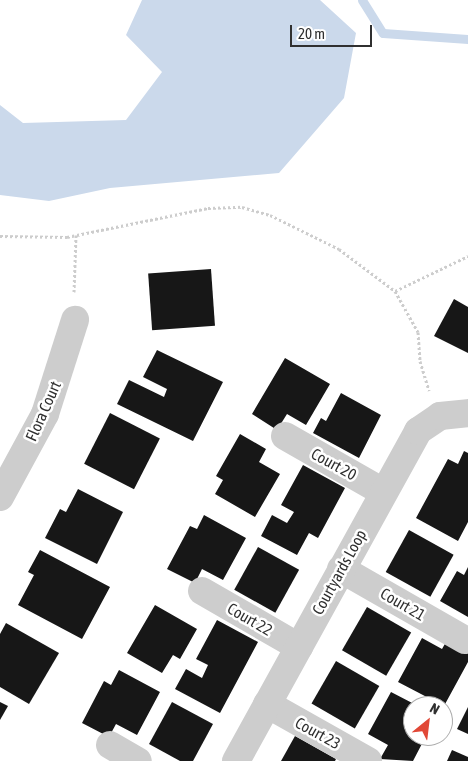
<!DOCTYPE html>
<style>
body{margin:0}
#map{position:relative;width:468px;height:761px;overflow:hidden;background:#fff;font-family:"Asap Condensed",sans-serif}
div>[style]{position:absolute}
.water>*{inset:0;background:#cbd9eb}
.stream>*{height:9px;margin:-4.5px;padding:0 4.5px;transform-origin:4.5px;border-radius:4.5px;background:#cbd9eb}
.building>*{inset:0;background:#171717;transform-origin:0 0}
.path>*{height:3px;margin-top:-1.5px;transform-origin:0;background:repeating-linear-gradient(90deg,#cdcdcd 0 2.5px,transparent 0 5px)}
.minor>*{height:28px;margin:-14px;padding:0 14px;transform-origin:14px;border-radius:14px;background:#cdcdcd}
span{translate:-50% -50%;white-space:nowrap;text-align:center;line-height:1.15;-webkit-text-stroke:5px #fff;paint-order:stroke}
.street-label{font-size:16px;color:#303030}
.north{position:absolute;left:403px;top:696px;width:50px;height:50px;box-sizing:border-box;background:#fff;border:1px solid #acacac;border-radius:50%;rotate:29deg;font-size:14px;font-weight:700;line-height:20px;text-align:center;color:#303030}
.north::after{content:'';display:block;margin:auto;width:18px;height:22px;background:#e14837;clip-path:polygon(50% 0,100% 100%,50% 72%,0 100%)}
.scale{position:absolute;left:290px;top:25px;width:82px;height:22px;box-sizing:border-box;border:2px solid #303030;border-top:0;padding-left:6px;font-size:15px;line-height:18px;white-space:nowrap;color:#303030;-webkit-text-stroke:4px #fff;paint-order:stroke}
</style>
<div id="map">
<div class="water">
<div style="clip-path:polygon(142px 0,320px 0,356px 33px,344px 98px,279px 173px,110px 188px,49px 201px,0 195px,0 105px,23px 123px,126px 120px,162px 72px,126px 35px)"></div>
</div>
<div class="stream">
<div style="left:362px;top:0;width:39px;rotate:58deg"></div>
<div style="left:383px;top:33px;width:85px;rotate:4deg"></div>
</div>
<div class="building">
<div style="left:211px;top:269px;width:57px;height:63px;rotate:86deg"></div>
<div style="clip-path:polygon(454px 299px,468px 307px,468px 353px,434px 336px)"></div>
<div style="clip-path:polygon(157px 350px,223px 382px,193px 441px,117px 404px,129px 380px,164px 397px,167px 389px,143px 377px)"></div>
<div style="clip-path:polygon(285px 358px,330px 384px,306px 425px,287px 414px,277px 430px,252px 414px)"></div>
<div style="clip-path:polygon(341px 393px,381px 415px,359px 458px,313px 433px,321px 418px,326px 421px)"></div>
<div style="left:110px;top:413px;width:56px;height:57px;rotate:27deg"></div>
<div style="clip-path:polygon(240px 434px,266px 449px,259px 462px,280px 474px,255px 517px,215px 494px,223px 480px,216px 476px)"></div>
<div style="clip-path:polygon(464px 451px,468px 453px,468px 522px,458px 541px,416px 518px,448px 459px,458px 464px)"></div>
<div style="clip-path:polygon(303px 465px,345px 488px,318px 538px,309px 533px,297px 555px,261px 536px,272px 515px,287px 523px,294px 512px,281px 505px)"></div>
<div style="clip-path:polygon(78px 489px,123px 512px,97px 564px,45px 538px,60px 509px,66px 512px)"></div>
<div style="clip-path:polygon(204px 515px,246px 538px,223px 580px,202px 569px,195px 583px,167px 569px,190px 526px,197px 529px)"></div>
<div style="left:409px;top:530px;width:51px;height:48px;rotate:29deg"></div>
<div style="left:258px;top:547px;width:47px;height:49px;rotate:29deg"></div>
<div style="clip-path:polygon(40px 550px,110px 587px,82px 639px,18px 605px,34px 575px,28px 572px)"></div>
<div style="clip-path:polygon(468px 567px,468px 617px,440px 601px,457px 571px,464px 575px)"></div>
<div style="clip-path:polygon(155px 605px,197px 629px,180px 659px,173px 655px,162px 673px,127px 653px)"></div>
<div style="left:367px;top:607px;width:51px;height:50px;rotate:30deg"></div>
<div style="clip-path:polygon(217px 620px,258px 642px,220px 713px,175px 689px,186px 669px,202px 678px,208px 665px,196px 659px)"></div>
<div style="clip-path:polygon(6px 623px,59px 653px,29px 704px,0 687px,0 634px)"></div>
<div style="clip-path:polygon(450px 635px,468px 644px,468px 662px,444px 706px,398px 682px,422px 638px,442px 649px)"></div>
<div style="left:336px;top:661px;width:50px;height:49px;rotate:30deg"></div>
<div style="clip-path:polygon(119px 670px,160px 692px,137px 735px,116px 724px,109px 737px,82px 723px,104px 681px,111px 685px)"></div>
<div style="clip-path:polygon(391px 692px,418px 706px,413px 706px,413px 736px,426px 736px,413px 761px,380px 759px,388px 745px,368px 734px)"></div>
<div style="clip-path:polygon(0 702px,8px 706px,0 720px)"></div>
<div style="clip-path:polygon(172px 702px,213px 724px,193px 761px,180px 761px,149px 744px)"></div>
<div style="clip-path:polygon(468px 707px,468px 734px,457px 729px)"></div>
<div style="clip-path:polygon(295px 736px,336px 759px,335px 761px,281px 761px)"></div>
<div style="clip-path:polygon(452px 750px,468px 757px,468px 761px,447px 761px)"></div>
</div>
<div class="path">
<div style="left:0;top:236px;width:67px;rotate:0.9deg"></div>
<div style="left:67px;top:237px;width:144px;rotate:-11.6deg"></div>
<div style="left:208px;top:208px;width:34px;rotate:-2deg"></div>
<div style="left:242px;top:207px;width:29px;rotate:16deg"></div>
<div style="left:270px;top:215px;width:77px;rotate:26.2deg"></div>
<div style="left:339px;top:249px;width:70px;rotate:36.9deg"></div>
<div style="left:395px;top:291px;width:47px;rotate:60.7deg"></div>
<div style="left:418px;top:332px;width:29px;rotate:86deg"></div>
<div style="left:420px;top:361px;width:31px;rotate:73deg"></div>
<div style="left:395px;top:291px;width:81px;rotate:-25.6deg"></div>
<div style="left:74px;top:292px;width:57px;rotate:-88deg"></div>
</div>
<div class="minor">
<div style="left:285px;top:436px;width:113px;rotate:29.7deg"></div>
<div style="left:0;top:497px;width:94px;rotate:-61.5deg"></div>
<div style="left:45px;top:414px;width:99px;rotate:-72.3deg"></div>
<div style="left:341px;top:569px;width:143px;rotate:29.8deg"></div>
<div style="left:202px;top:591px;width:112px;rotate:30deg"></div>
<div style="left:267px;top:704px;width:116px;rotate:29.4deg"></div>
<div style="left:110px;top:745px;width:32px;rotate:30deg"></div>
<div style="left:236px;top:761px;width:377px;rotate:-61.1deg"></div>
<div style="left:418px;top:431px;width:27px;rotate:-34deg"></div>
<div style="left:440px;top:416px;width:28px;rotate:-6deg"></div>
</div>
<div class="street-label">
<span style="left:43px;top:411px;rotate:-66deg">Flora Court</span>
<span style="left:334px;top:464px;rotate:29deg">Court 20</span>
<span style="left:339px;top:572px;rotate:-61deg">Courtyards Loop</span>
<span style="left:403px;top:604px;rotate:30deg">Court 21</span>
<span style="left:250px;top:619px;rotate:30deg">Court 22</span>
<span style="left:318px;top:733px;rotate:29deg">Court 23</span>
</div>
<div class="north">N</div>
<div class="scale">20 m</div>
</div>
